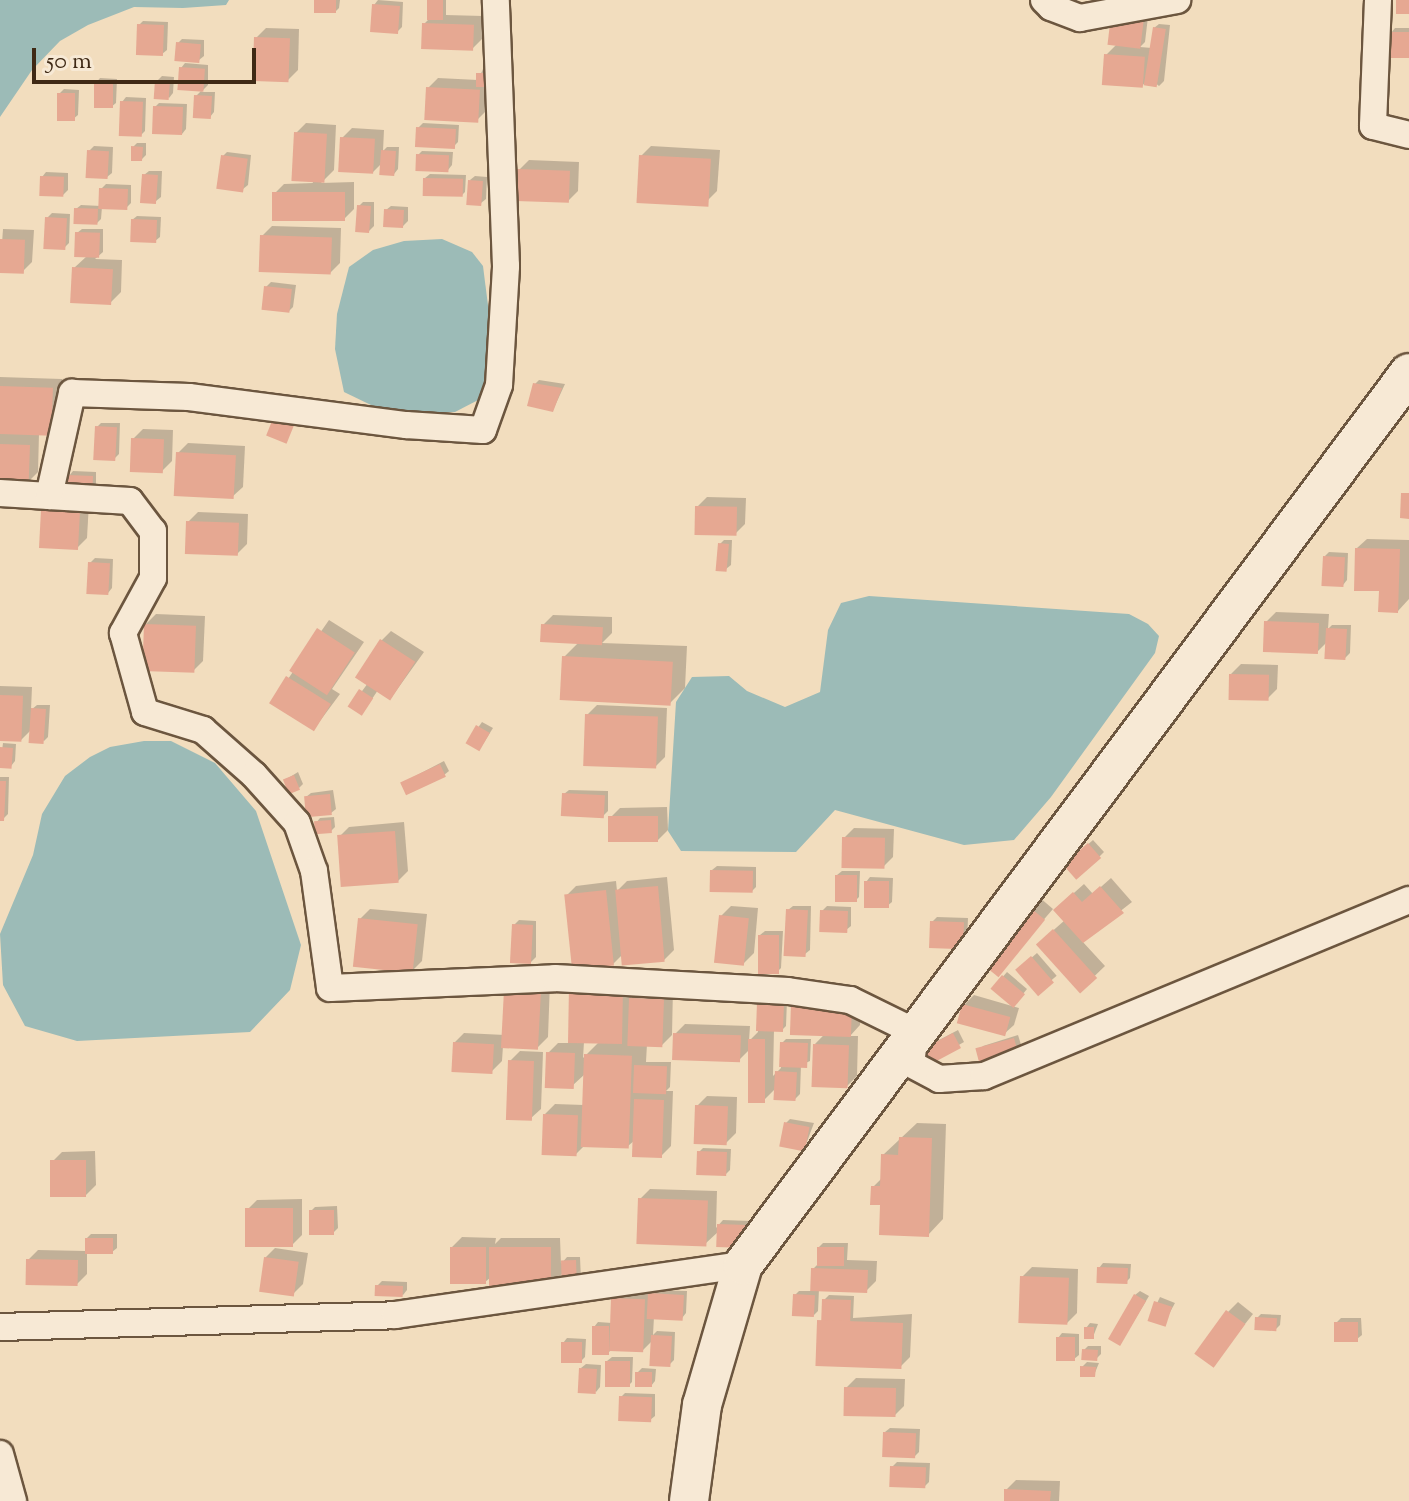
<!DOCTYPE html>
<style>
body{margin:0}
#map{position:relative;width:1409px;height:1501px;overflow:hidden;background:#f2ddbe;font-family:"Sorts Mill Goudy",serif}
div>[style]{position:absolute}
.water>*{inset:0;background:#9cbbb7}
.shadow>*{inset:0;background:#0003;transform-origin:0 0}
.building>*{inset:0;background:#e6a892;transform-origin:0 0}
.roads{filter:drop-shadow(2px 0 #6c563f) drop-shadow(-2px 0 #6c563f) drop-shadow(0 2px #6c563f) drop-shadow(0 -2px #6c563f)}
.minor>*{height:26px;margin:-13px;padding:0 13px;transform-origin:13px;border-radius:13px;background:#f7e9d5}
.secondary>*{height:38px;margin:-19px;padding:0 19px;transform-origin:19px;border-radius:19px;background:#f7e9d5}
span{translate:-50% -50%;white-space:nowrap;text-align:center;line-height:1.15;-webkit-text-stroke:8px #f7e9d5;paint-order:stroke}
.scale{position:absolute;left:32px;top:48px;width:224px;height:36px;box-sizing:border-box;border:4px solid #3f2915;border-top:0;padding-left:10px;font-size:24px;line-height:28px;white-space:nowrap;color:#3f2915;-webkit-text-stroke:6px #f7e9d5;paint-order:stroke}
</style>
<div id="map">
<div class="water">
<div style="clip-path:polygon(0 0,229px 0,226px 5px,183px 8px,134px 7px,88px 25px,60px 41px,32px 70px,0 117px)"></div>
<div style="clip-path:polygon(442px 239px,472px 252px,483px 266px,493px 345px,482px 398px,455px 412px,410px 413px,373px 406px,344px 392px,335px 349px,337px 314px,349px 267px,373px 250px,404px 241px)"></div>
<div style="clip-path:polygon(869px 596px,1129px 614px,1148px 624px,1159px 636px,1155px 653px,1051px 797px,1014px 840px,964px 845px,835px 810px,796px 852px,681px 851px,668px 831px,676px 702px,692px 677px,729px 676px,747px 691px,785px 707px,820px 692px,828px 630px,841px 603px)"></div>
<div style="clip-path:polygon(144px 741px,171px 741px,215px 763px,256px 811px,301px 945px,290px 990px,250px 1032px,77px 1041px,25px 1026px,3px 985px,0 934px,33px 855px,42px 814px,65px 776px,90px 757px,110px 747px)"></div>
</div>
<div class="shadow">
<div style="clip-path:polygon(316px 0,340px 0,339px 8px,335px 12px)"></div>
<div style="clip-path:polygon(378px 0,403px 2px,402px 27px,398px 31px,374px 5px)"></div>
<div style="clip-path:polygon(429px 0,446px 0,446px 15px,483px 16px,482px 39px,472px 49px,424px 24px,428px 20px)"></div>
<div style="clip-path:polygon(1118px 13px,1148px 17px,1145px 42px,1140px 47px,1152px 48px,1154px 28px,1159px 24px,1170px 25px,1164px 81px,1159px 86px,1149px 78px,1142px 86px,1106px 55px,1117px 44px)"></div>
<div style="clip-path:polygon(143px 21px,168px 22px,167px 50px,162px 54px,139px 25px)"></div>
<div style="clip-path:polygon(266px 28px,299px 29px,298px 70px,288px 80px,256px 38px)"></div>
<div style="clip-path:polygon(1395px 28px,1409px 28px,1409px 56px,1391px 33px)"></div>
<div style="clip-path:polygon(182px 39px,204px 40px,204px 56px,199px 60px,178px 43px)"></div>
<div style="clip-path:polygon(185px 63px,208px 65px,208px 85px,201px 92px,215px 92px,214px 112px,210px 117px,196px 96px,203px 89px,181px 68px)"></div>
<div style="clip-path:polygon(483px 69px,490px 70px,487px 110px,477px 120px,428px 88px,438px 78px,478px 80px)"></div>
<div style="clip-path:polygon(162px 76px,174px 77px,173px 93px,169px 98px,157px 81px)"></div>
<div style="clip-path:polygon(100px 78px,117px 79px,116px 103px,111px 107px,96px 83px)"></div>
<div style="clip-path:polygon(64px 89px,79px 90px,78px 115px,73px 119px,59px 94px)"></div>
<div style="clip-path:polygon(126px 97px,146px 98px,145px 131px,141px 135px,122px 102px)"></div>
<div style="clip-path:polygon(159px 103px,187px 104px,186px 129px,182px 134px,155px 107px)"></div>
<div style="clip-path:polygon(306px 123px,336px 125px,334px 170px,321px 183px,354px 182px,354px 209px,344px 219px,274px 194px,284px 184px,313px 183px,296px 133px)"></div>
<div style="clip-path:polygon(423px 123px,459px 125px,458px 142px,454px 146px,418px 128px)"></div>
<div style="clip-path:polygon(352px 128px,384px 130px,383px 151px,387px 147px,399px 147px,398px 169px,394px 174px,383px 162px,373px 172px,342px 138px)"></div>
<div style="clip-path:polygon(137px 143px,146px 143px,146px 155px,142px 159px,133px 147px)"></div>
<div style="clip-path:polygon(94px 146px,113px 147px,112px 173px,107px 177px,89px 151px)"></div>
<div style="clip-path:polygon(651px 146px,720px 150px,717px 191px,707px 201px,641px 156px)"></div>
<div style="clip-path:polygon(422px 151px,453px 152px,452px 165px,448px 170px,418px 155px)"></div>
<div style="clip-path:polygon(227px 152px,251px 155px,248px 185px,243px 189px,223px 156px)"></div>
<div style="clip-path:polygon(529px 160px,579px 162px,578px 191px,568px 201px,519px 170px)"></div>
<div style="clip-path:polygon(149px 171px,162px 171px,161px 197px,156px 201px,144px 175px)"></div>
<div style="clip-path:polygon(46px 172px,68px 173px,68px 190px,63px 195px,42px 177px)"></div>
<div style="clip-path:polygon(430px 174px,466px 175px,465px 192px,461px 196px,425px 178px)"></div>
<div style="clip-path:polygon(475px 176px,487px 177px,486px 199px,481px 203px,470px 180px)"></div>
<div style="clip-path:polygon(106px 184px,131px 185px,131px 203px,126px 208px,102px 207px,101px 219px,97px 223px,76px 209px,81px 205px,101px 206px,101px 189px)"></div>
<div style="clip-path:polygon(363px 202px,374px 202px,374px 226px,369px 231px,359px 206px)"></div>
<div style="clip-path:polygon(391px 206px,408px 207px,408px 221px,403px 226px,386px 210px)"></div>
<div style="clip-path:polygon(52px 213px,70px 214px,69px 243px,65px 247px,47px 218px)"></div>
<div style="clip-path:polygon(137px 216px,161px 217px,160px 237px,155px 241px,132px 220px)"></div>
<div style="clip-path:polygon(272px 226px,341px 228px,340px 263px,330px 273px,262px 236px)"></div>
<div style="clip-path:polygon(3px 229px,34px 230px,32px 262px,22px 272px,0 271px)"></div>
<div style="clip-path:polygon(82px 229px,103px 229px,103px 252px,95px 259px,122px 260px,121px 292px,111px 302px,74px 268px,87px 256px,77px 233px)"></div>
<div style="clip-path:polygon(271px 282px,296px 285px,293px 307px,289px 311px,266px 287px)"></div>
<div style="clip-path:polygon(0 377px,62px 379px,60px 424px,39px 434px,38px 472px,28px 482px,0 481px)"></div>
<div style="clip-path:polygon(539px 380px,565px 384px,553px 410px,535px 384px)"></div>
<div style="clip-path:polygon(101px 423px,120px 423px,119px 454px,115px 458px,97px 427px)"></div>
<div style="clip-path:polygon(143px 429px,173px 430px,172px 461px,162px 471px,133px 439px)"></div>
<div style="clip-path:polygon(188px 443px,245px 446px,243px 487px,233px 496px,178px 453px)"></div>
<div style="clip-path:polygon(73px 471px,96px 472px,96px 485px,91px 490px,69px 476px)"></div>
<div style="clip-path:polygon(707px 497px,746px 498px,745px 524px,735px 534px,697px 507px)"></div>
<div style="clip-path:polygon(53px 501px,89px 503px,87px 538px,77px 548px,43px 511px)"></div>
<div style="clip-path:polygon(198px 512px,248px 514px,247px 544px,237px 554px,188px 522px)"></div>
<div style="clip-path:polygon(1367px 539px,1409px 540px,1409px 599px,1398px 611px,1357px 548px)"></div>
<div style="clip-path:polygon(724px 540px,732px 540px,731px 565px,726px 569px,720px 544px)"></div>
<div style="clip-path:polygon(1329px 552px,1348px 553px,1347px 580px,1343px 585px,1325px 556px)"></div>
<div style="clip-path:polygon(95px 558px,113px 559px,112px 588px,108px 593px,90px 563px)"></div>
<div style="clip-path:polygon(1276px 612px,1329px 614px,1328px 629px,1332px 625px,1351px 625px,1350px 653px,1345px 658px,1327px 642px,1318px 651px,1266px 622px)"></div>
<div style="clip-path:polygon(156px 614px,205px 616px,203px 661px,193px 671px,146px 624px)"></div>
<div style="clip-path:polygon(553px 615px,612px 617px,612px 633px,602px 643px,687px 646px,685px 688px,670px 703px,564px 657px,579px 642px,543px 625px)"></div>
<div style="clip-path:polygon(329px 620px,364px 642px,332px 689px,340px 694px,314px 729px,272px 702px)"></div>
<div style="clip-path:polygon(391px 631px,424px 652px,391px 698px,378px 690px,366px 708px,351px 706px,368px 683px,381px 641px)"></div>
<div style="clip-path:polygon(1241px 664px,1278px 665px,1277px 689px,1267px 699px,1231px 674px)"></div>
<div style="clip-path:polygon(0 686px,32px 687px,31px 710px,37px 705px,50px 705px,48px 737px,44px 741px,32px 729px,21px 740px,0 739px)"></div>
<div style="clip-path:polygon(597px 705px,667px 708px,665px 757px,655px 767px,587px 715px)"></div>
<div style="clip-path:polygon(482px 722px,493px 728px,483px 744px,468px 742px)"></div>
<div style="clip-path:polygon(3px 743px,16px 744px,15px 761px,11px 766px,0 766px)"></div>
<div style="clip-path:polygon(444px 761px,449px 771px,444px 775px,402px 783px)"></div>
<div style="clip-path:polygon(298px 772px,303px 784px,299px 788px,285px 780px)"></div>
<div style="clip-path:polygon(0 777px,9px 777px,8px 814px,3px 819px,0 819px)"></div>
<div style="clip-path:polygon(333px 790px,336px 809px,331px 813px,306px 797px,311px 793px)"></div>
<div style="clip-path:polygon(569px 790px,608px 791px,608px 811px,603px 816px,564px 794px)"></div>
<div style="clip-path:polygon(667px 807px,668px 830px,658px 840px,610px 818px,620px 808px)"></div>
<div style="clip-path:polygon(334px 817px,335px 827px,331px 831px,316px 823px,320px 818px)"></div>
<div style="clip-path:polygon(404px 822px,408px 871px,398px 881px,339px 837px,349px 827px)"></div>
<div style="clip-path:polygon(854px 828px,894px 829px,893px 857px,883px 867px,844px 838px)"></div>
<div style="clip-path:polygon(1093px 840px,1104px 852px,1099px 857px,1070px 860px)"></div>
<div style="clip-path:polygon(717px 866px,756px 867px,756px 887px,751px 892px,712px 870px)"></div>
<div style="clip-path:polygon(842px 871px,860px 871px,859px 897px,855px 901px,837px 875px)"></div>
<div style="clip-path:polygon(667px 877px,674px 950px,664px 960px,623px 954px,613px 964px,566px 896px,576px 886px,616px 881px,617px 891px,627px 881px)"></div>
<div style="clip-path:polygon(870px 877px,893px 878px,892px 902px,887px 906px,866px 882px)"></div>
<div style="clip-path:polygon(1111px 878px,1132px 902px,1082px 941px,1105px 966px,1080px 990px,1048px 935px,1065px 920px,1066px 900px,1084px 884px,1093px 894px)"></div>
<div style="clip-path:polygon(1039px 897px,1053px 909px,1006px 963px,982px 961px)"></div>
<div style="clip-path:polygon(731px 906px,758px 908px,754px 953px,744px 963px,721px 916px)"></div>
<div style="clip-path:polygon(793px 906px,811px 906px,810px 950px,805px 954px,788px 910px)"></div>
<div style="clip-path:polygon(827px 906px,851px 907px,851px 926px,846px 930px,822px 911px)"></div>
<div style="clip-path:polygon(370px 909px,427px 914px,422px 961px,412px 971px,360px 919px)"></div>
<div style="clip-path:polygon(937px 917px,968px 918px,967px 943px,932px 922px)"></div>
<div style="clip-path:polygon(519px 920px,536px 921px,536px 957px,531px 962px,514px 925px)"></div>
<div style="clip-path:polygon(765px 931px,783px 931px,781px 968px,777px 972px,760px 935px)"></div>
<div style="left:1037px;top:953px;width:30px;height:25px;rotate:49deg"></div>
<div style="clip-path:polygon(1007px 972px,1027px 989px,1018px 1000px,993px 988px)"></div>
<div style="clip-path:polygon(evenodd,632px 978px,631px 998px,641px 988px,673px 989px,672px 1035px,662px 1045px,647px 1044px,646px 1062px,671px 1062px,670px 1087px,666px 1091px,673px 1091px,671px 1146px,661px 1156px,635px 1140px,628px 1146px,585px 1145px,576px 1154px,545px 1114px,555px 1104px,584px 1105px,585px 1074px,572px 1086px,548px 1053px,558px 1043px,569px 1043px,571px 986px,632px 978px,584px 1042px,599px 1042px,583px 1058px,584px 1042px)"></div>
<div style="clip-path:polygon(550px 982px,548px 1037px,538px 1047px,503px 1046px,502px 1061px,492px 1071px,454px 1043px,464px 1033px,505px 1035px,506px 991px)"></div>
<div style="clip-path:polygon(974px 995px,1019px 1008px,1014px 1025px,1004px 1034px,964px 1005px)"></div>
<div style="clip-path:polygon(861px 997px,860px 1025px,850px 1036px,858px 1036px,857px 1076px,847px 1086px,815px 1044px)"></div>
<div style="clip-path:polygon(787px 1000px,786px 1026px,782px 1030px,774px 1030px,773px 1076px,781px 1068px,782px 1043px,786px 1039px,811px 1039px,810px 1061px,801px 1065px,800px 1094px,795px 1099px,776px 1088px,762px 1102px,750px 1049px,739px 1060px,675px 1034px,685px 1024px,750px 1026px,749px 1041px,758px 1032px,759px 1003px)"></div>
<div style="clip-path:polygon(958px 1030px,964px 1042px,924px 1065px,922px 1049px)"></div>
<div style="clip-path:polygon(1018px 1035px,1023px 1051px,979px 1051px,983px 1046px)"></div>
<div style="clip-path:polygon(520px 1051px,543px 1052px,541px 1109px,531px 1118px,510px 1061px)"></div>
<div style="clip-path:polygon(707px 1096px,737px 1097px,736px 1133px,726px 1143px,697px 1106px)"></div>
<div style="clip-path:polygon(790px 1119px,814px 1123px,805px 1147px,786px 1123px)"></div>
<div style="clip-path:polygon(917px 1123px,946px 1124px,943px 1219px,928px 1235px,873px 1187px,883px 1177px,883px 1155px)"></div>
<div style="clip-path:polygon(703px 1148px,731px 1149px,730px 1170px,726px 1174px,699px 1152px)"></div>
<div style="clip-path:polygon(95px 1151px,96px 1185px,86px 1195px,52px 1162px,62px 1152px)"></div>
<div style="clip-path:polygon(650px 1189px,717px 1191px,716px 1228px,723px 1220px,751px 1221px,750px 1242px,719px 1231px,705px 1244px,640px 1199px)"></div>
<div style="clip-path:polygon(302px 1199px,302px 1235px,293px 1244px,247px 1210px,257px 1200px)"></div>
<div style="clip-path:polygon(337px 1206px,338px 1228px,333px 1233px,311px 1211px,315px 1207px)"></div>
<div style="clip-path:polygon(91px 1234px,117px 1234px,117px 1248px,112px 1252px,87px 1252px,87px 1274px,77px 1284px,28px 1260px,38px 1250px,86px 1251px,87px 1238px)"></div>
<div style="clip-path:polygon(462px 1237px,496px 1238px,495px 1244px,501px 1238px,560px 1238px,561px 1264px,567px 1257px,580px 1257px,581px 1279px,563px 1273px,551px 1286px,491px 1277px,484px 1283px,452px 1247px)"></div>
<div style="clip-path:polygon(823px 1243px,848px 1243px,847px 1260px,877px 1261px,876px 1281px,866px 1291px,819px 1289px,818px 1311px,814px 1315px,795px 1295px,799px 1291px,812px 1291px,813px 1269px,818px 1264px,819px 1247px)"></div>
<div style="clip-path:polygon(275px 1248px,308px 1253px,303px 1284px,293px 1294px,265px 1258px)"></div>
<div style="clip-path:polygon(1103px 1263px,1131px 1264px,1130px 1278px,1126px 1282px,1099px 1268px)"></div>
<div style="clip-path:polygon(1032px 1267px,1078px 1269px,1077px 1313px,1067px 1323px,1022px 1277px)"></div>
<div style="clip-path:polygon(382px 1281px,407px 1282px,407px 1290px,403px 1295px,377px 1286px)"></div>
<div style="clip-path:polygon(623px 1289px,687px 1291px,686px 1313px,682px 1318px,654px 1317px,653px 1335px,657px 1331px,675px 1332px,674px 1360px,670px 1364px,653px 1340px,643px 1350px,612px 1349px,607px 1354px,594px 1327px,598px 1322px,612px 1323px,613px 1299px)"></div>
<div style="clip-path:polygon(1140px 1291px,1149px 1296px,1120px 1344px,1135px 1295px)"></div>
<div style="clip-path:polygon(829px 1295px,854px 1296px,853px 1318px,912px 1314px,910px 1357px,900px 1367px,819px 1330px,829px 1320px,824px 1300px)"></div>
<div style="clip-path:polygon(1160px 1297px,1175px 1303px,1163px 1325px,1149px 1320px)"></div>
<div style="clip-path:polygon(1238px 1302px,1253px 1314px,1213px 1364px,1228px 1312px)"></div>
<div style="clip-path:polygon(1261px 1314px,1281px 1315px,1280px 1325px,1276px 1329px,1257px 1318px)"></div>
<div style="clip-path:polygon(1341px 1318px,1361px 1318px,1362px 1335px,1357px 1339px,1336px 1323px)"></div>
<div style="clip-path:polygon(1090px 1323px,1098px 1324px,1093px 1337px,1086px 1328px)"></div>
<div style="clip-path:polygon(1062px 1333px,1079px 1334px,1079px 1355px,1074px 1359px,1058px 1338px)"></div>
<div style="clip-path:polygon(567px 1338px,586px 1339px,585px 1357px,581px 1361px,563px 1343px)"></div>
<div style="clip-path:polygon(1088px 1346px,1101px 1346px,1101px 1354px,1097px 1358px,1084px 1350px)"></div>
<div style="clip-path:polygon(612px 1357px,633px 1357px,632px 1382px,628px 1386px,607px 1361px)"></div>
<div style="clip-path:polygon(1087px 1362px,1099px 1363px,1094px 1375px,1082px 1367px)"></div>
<div style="clip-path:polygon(586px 1364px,601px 1365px,600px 1387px,596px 1392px,581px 1368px)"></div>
<div style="clip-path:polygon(642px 1368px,656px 1369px,655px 1381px,651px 1386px,637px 1373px)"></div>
<div style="clip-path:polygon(856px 1378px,905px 1379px,904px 1406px,894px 1416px,846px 1388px)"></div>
<div style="clip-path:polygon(625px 1393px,655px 1394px,655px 1416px,650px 1420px,621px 1397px)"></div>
<div style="clip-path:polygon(890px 1428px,920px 1429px,919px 1452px,915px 1456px,885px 1432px)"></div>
<div style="clip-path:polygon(897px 1462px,930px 1463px,929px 1482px,925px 1486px,892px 1467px)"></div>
<div style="clip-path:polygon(1016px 1480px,1060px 1481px,1059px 1501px,1006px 1501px,1006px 1490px)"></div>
</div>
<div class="building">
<div style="left:314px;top:0;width:22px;height:13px"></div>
<div style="left:427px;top:0;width:16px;height:20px"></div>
<div style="left:1396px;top:0;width:13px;height:14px"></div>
<div style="left:372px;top:4px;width:28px;height:28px;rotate:4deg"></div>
<div style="left:1111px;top:16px;width:33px;height:29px;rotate:7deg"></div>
<div style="left:422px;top:23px;width:52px;height:26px;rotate:2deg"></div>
<div style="left:137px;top:24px;width:27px;height:31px;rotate:2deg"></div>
<div style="left:1153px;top:27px;width:13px;height:59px;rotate:9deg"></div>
<div style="left:1389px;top:32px;width:20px;height:26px"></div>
<div style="left:254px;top:37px;width:36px;height:44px;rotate:2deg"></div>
<div style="left:176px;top:42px;width:25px;height:19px;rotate:5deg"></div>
<div style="left:1104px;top:54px;width:41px;height:31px;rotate:4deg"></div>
<div style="left:179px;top:67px;width:26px;height:23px;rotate:4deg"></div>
<div style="left:476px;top:73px;width:10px;height:14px"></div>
<div style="left:155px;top:80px;width:15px;height:19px;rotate:4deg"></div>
<div style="left:94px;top:82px;width:19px;height:26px"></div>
<div style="left:426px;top:87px;width:54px;height:33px;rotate:3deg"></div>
<div style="left:57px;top:93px;width:18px;height:28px"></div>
<div style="left:194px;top:95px;width:18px;height:23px;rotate:3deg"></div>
<div style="left:120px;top:101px;width:23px;height:35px;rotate:2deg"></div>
<div style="left:153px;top:106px;width:30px;height:28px;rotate:2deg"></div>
<div style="left:416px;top:127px;width:40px;height:20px;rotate:3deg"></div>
<div style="left:294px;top:132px;width:33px;height:49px;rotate:3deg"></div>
<div style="left:340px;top:137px;width:35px;height:35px;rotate:3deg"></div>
<div style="clip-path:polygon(131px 146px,143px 147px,142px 161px,131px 161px)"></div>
<div style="left:87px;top:150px;width:22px;height:28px;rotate:3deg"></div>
<div style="left:381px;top:150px;width:15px;height:25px;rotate:4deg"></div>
<div style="left:416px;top:154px;width:33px;height:17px;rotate:2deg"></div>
<div style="left:221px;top:155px;width:27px;height:34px;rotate:8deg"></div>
<div style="left:639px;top:155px;width:72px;height:48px;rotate:3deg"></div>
<div style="left:517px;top:169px;width:53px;height:32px;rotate:2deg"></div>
<div style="left:142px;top:174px;width:16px;height:29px;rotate:4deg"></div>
<div style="left:40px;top:176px;width:24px;height:20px;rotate:2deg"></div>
<div style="left:423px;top:178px;width:40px;height:18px;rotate:1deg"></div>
<div style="left:468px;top:180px;width:15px;height:25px;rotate:4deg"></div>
<div style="left:99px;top:188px;width:29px;height:21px;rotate:2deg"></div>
<div style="left:345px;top:192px;width:29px;height:73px;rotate:90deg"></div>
<div style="left:357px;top:205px;width:14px;height:27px;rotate:4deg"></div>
<div style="left:74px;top:208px;width:24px;height:16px;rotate:2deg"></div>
<div style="left:384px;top:209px;width:20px;height:18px;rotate:3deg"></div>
<div style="left:45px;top:217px;width:22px;height:32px;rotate:3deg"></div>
<div style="left:131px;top:219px;width:26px;height:23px;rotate:2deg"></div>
<div style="left:75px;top:232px;width:25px;height:25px;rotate:2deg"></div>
<div style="left:260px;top:235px;width:72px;height:37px;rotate:2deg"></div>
<div style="left:0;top:239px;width:25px;height:34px;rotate:2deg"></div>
<div style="left:72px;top:267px;width:41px;height:36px;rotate:3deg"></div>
<div style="left:264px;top:286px;width:28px;height:24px;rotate:6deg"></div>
<div style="clip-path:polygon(533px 383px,562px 388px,553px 412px,527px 406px)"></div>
<div style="left:0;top:386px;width:53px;height:48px;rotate:2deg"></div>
<div style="left:274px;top:416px;width:22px;height:21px;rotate:22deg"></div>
<div style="left:95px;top:426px;width:22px;height:34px;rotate:3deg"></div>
<div style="left:131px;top:438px;width:33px;height:34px;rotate:2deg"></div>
<div style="left:0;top:444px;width:30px;height:39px;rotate:2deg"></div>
<div style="left:176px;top:452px;width:60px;height:44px;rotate:3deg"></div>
<div style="left:67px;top:475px;width:26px;height:16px;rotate:2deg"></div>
<div style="clip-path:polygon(1401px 493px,1409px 493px,1409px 519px,1400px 518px)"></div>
<div style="left:695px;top:506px;width:42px;height:29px;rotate:1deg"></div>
<div style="left:41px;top:510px;width:39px;height:38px;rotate:3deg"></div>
<div style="left:186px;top:521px;width:53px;height:33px;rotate:2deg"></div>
<div style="left:718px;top:543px;width:11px;height:28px;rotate:5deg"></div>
<div style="clip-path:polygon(1355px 548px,1400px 549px,1398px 613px,1378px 612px,1379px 591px,1354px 591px)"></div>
<div style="left:1323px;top:556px;width:22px;height:30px;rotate:3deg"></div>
<div style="left:88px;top:562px;width:22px;height:32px;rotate:3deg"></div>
<div style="left:1264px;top:621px;width:55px;height:31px;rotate:2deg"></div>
<div style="left:144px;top:624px;width:52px;height:47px;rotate:2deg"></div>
<div style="left:541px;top:624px;width:62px;height:18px;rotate:3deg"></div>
<div style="left:317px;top:628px;width:45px;height:51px;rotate:33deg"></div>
<div style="left:1326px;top:628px;width:21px;height:31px;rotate:3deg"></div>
<div style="left:380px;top:639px;width:42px;height:46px;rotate:33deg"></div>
<div style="left:562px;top:656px;width:111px;height:44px;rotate:3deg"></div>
<div style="left:1229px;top:674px;width:40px;height:26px;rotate:1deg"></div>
<div style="left:286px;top:676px;width:53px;height:32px;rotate:32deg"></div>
<div style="left:359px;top:689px;width:17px;height:21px;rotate:33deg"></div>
<div style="left:0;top:695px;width:23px;height:46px;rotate:2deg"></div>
<div style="left:31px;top:708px;width:15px;height:35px;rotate:4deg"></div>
<div style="left:585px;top:714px;width:73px;height:52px;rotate:2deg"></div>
<div style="left:476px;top:725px;width:16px;height:21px;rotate:30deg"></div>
<div style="left:0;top:747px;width:13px;height:21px;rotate:4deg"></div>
<div style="left:440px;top:764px;width:14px;height:44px;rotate:65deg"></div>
<div style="left:294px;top:775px;width:16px;height:12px;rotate:68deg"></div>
<div style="clip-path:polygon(0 781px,6px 781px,4px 821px,0 821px)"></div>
<div style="left:562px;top:793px;width:43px;height:23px;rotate:3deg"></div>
<div style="left:330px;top:794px;width:21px;height:26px;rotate:85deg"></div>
<div style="left:658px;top:816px;width:26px;height:50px;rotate:90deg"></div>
<div style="left:331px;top:820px;width:13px;height:17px;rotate:86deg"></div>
<div style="left:395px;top:831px;width:52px;height:58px;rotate:86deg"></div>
<div style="left:842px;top:837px;width:43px;height:31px;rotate:1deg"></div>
<div style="left:1088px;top:843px;width:20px;height:33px;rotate:49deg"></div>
<div style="left:710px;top:870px;width:43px;height:22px;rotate:1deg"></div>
<div style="left:835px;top:875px;width:22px;height:27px"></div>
<div style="left:864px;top:881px;width:25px;height:27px"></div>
<div style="left:658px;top:886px;width:76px;height:43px;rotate:85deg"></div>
<div style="clip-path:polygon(1100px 886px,1124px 913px,1083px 943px,1053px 910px,1073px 892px,1082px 902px)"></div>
<div style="left:606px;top:890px;width:76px;height:42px;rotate:84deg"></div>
<div style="left:1028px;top:906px;width:22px;height:74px;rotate:39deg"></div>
<div style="left:786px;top:909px;width:22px;height:47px;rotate:3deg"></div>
<div style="left:820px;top:910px;width:28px;height:22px;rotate:2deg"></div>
<div style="left:719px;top:915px;width:30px;height:48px;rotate:6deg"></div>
<div style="left:358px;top:918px;width:60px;height:49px;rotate:6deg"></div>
<div style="left:930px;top:921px;width:34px;height:27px;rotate:2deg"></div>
<div style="left:512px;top:924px;width:21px;height:39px;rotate:3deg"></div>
<div style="left:1053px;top:929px;width:66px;height:23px;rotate:48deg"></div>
<div style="left:758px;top:935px;width:21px;height:39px"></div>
<div style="left:1031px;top:956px;width:35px;height:21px;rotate:49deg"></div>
<div style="left:1002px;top:975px;width:30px;height:18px;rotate:40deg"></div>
<div style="left:569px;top:986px;width:54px;height:57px;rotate:1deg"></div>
<div style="left:504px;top:990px;width:37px;height:58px;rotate:3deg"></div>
<div style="left:629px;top:998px;width:35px;height:48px;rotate:2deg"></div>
<div style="left:757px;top:1002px;width:27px;height:29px;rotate:2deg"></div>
<div style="left:791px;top:1004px;width:61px;height:31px;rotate:2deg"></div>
<div style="left:962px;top:1004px;width:50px;height:20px;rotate:15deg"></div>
<div style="left:673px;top:1033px;width:68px;height:27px;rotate:2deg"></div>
<div style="left:953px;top:1033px;width:17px;height:43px;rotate:62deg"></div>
<div style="left:1014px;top:1038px;width:20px;height:40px;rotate:75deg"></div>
<div style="left:748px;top:1039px;width:17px;height:64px"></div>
<div style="left:453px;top:1042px;width:41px;height:30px;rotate:3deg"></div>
<div style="left:780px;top:1042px;width:28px;height:25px;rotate:2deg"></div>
<div style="left:813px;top:1044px;width:36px;height:43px;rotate:2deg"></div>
<div style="left:546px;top:1052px;width:29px;height:36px;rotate:2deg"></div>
<div style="left:584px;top:1054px;width:48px;height:93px;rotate:2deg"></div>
<div style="left:508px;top:1060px;width:26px;height:60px;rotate:2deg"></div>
<div style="left:634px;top:1065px;width:33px;height:28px;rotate:2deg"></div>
<div style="left:775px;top:1071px;width:22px;height:29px;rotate:3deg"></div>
<div style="left:634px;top:1099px;width:30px;height:58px;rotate:2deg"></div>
<div style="left:695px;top:1105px;width:33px;height:39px;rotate:2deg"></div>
<div style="left:543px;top:1114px;width:35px;height:41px;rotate:2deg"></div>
<div style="left:784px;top:1122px;width:26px;height:25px;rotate:11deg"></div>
<div style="clip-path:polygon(899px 1137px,932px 1138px,929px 1237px,879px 1235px,880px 1205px,870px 1205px,871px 1186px,880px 1186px,881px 1154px,898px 1155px)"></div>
<div style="left:697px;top:1151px;width:30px;height:24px;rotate:2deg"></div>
<div style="left:86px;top:1160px;width:37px;height:36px;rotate:90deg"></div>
<div style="left:638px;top:1198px;width:70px;height:46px;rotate:2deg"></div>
<div style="left:293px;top:1208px;width:39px;height:48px;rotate:90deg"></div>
<div style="left:309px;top:1210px;width:25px;height:25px"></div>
<div style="left:717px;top:1224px;width:30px;height:23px;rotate:2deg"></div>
<div style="left:85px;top:1238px;width:28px;height:16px"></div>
<div style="left:450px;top:1247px;width:36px;height:37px"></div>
<div style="left:489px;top:1247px;width:62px;height:41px"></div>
<div style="left:817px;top:1247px;width:27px;height:19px"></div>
<div style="left:264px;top:1257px;width:35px;height:35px;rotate:8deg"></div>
<div style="left:26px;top:1259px;width:52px;height:26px;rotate:1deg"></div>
<div style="left:576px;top:1260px;width:25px;height:15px;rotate:88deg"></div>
<div style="left:1097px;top:1267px;width:31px;height:16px;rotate:2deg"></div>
<div style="left:811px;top:1268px;width:57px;height:23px;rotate:2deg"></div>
<div style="left:1020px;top:1276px;width:49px;height:47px;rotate:2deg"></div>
<div style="left:375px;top:1285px;width:28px;height:11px;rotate:2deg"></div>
<div style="left:648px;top:1293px;width:36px;height:26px;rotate:3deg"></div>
<div style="left:793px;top:1294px;width:22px;height:22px;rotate:3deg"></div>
<div style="left:1134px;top:1294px;width:14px;height:52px;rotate:30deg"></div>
<div style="left:611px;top:1298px;width:34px;height:53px;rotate:2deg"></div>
<div style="left:822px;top:1299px;width:29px;height:22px;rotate:2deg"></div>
<div style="left:1154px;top:1301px;width:19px;height:21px;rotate:18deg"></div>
<div style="left:1226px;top:1310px;width:24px;height:54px;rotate:36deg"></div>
<div style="left:1255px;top:1317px;width:22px;height:13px;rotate:3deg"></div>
<div style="left:1334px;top:1322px;width:24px;height:20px"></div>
<div style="left:903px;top:1323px;width:46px;height:86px;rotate:92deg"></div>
<div style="left:592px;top:1326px;width:17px;height:29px"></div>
<div style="left:1084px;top:1327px;width:10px;height:12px"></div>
<div style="left:651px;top:1335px;width:21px;height:31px;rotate:3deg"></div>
<div style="left:1056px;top:1337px;width:19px;height:24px"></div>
<div style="left:561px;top:1342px;width:21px;height:21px"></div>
<div style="left:1082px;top:1349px;width:16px;height:11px;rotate:4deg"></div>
<div style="left:605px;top:1361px;width:25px;height:26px"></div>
<div style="clip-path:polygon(1080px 1366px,1096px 1367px,1095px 1377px,1080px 1377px)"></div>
<div style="left:579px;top:1368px;width:18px;height:25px;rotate:3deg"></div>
<div style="left:635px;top:1372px;width:17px;height:15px"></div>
<div style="left:844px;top:1387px;width:52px;height:29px;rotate:1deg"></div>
<div style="left:619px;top:1396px;width:33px;height:25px;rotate:2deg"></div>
<div style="left:883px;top:1432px;width:33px;height:25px;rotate:2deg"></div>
<div style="left:890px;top:1466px;width:36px;height:21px;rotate:2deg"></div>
<div style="clip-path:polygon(1004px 1489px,1051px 1491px,1050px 1501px,1004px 1501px)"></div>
</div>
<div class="roads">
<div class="minor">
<div style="left:1044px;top:0;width:10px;rotate:45deg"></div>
<div style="left:1051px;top:7px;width:31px;rotate:21deg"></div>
<div style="left:1080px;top:18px;width:99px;rotate:-10.5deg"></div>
<div style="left:1378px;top:0;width:126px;rotate:92.3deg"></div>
<div style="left:1373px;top:126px;width:37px;rotate:14deg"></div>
<div style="left:0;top:493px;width:130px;rotate:3.5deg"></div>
<div style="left:130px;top:501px;width:38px;rotate:53deg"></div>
<div style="left:153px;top:531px;width:47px;rotate:90deg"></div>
<div style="left:153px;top:578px;width:63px;rotate:118.6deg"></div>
<div style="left:123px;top:633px;width:82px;rotate:74.4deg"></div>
<div style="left:145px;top:712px;width:61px;rotate:17.2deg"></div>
<div style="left:203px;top:730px;width:68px;rotate:41.4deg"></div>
<div style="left:254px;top:775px;width:64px;rotate:48.1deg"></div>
<div style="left:297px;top:823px;width:51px;rotate:70.5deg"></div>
<div style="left:314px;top:871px;width:118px;rotate:82.2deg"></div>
<div style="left:330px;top:988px;width:225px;rotate:-2.5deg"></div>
<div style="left:555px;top:978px;width:233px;rotate:3.2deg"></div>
<div style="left:788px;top:991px;width:63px;rotate:8.3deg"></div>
<div style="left:850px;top:1000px;width:72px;rotate:26.2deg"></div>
<div style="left:915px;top:1032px;width:32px;rotate:97deg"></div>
<div style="left:911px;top:1064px;width:32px;rotate:28deg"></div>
<div style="left:939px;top:1079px;width:45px;rotate:-3.8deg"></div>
<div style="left:984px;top:1076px;width:460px;rotate:-22.5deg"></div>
<div style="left:49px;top:496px;width:106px;rotate:-77.4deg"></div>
<div style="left:72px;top:393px;width:117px;rotate:2deg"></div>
<div style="left:189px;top:397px;width:219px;rotate:7.4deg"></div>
<div style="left:406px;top:425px;width:77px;rotate:3.7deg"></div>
<div style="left:483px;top:430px;width:48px;rotate:-70.4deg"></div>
<div style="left:499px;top:385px;width:119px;rotate:-86.6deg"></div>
<div style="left:506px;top:266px;width:266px;rotate:-92.2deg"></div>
<div style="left:0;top:1327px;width:395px;rotate:-1.7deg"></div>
<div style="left:395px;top:1315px;width:352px;rotate:-8.2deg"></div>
<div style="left:0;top:1454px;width:49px;rotate:74.5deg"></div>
</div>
<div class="secondary">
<div style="left:689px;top:1501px;width:97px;rotate:-82.3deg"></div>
<div style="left:702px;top:1405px;width:146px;rotate:-73.7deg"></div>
<div style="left:743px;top:1265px;width:1113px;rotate:-53.25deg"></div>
</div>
</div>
<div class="scale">50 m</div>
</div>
